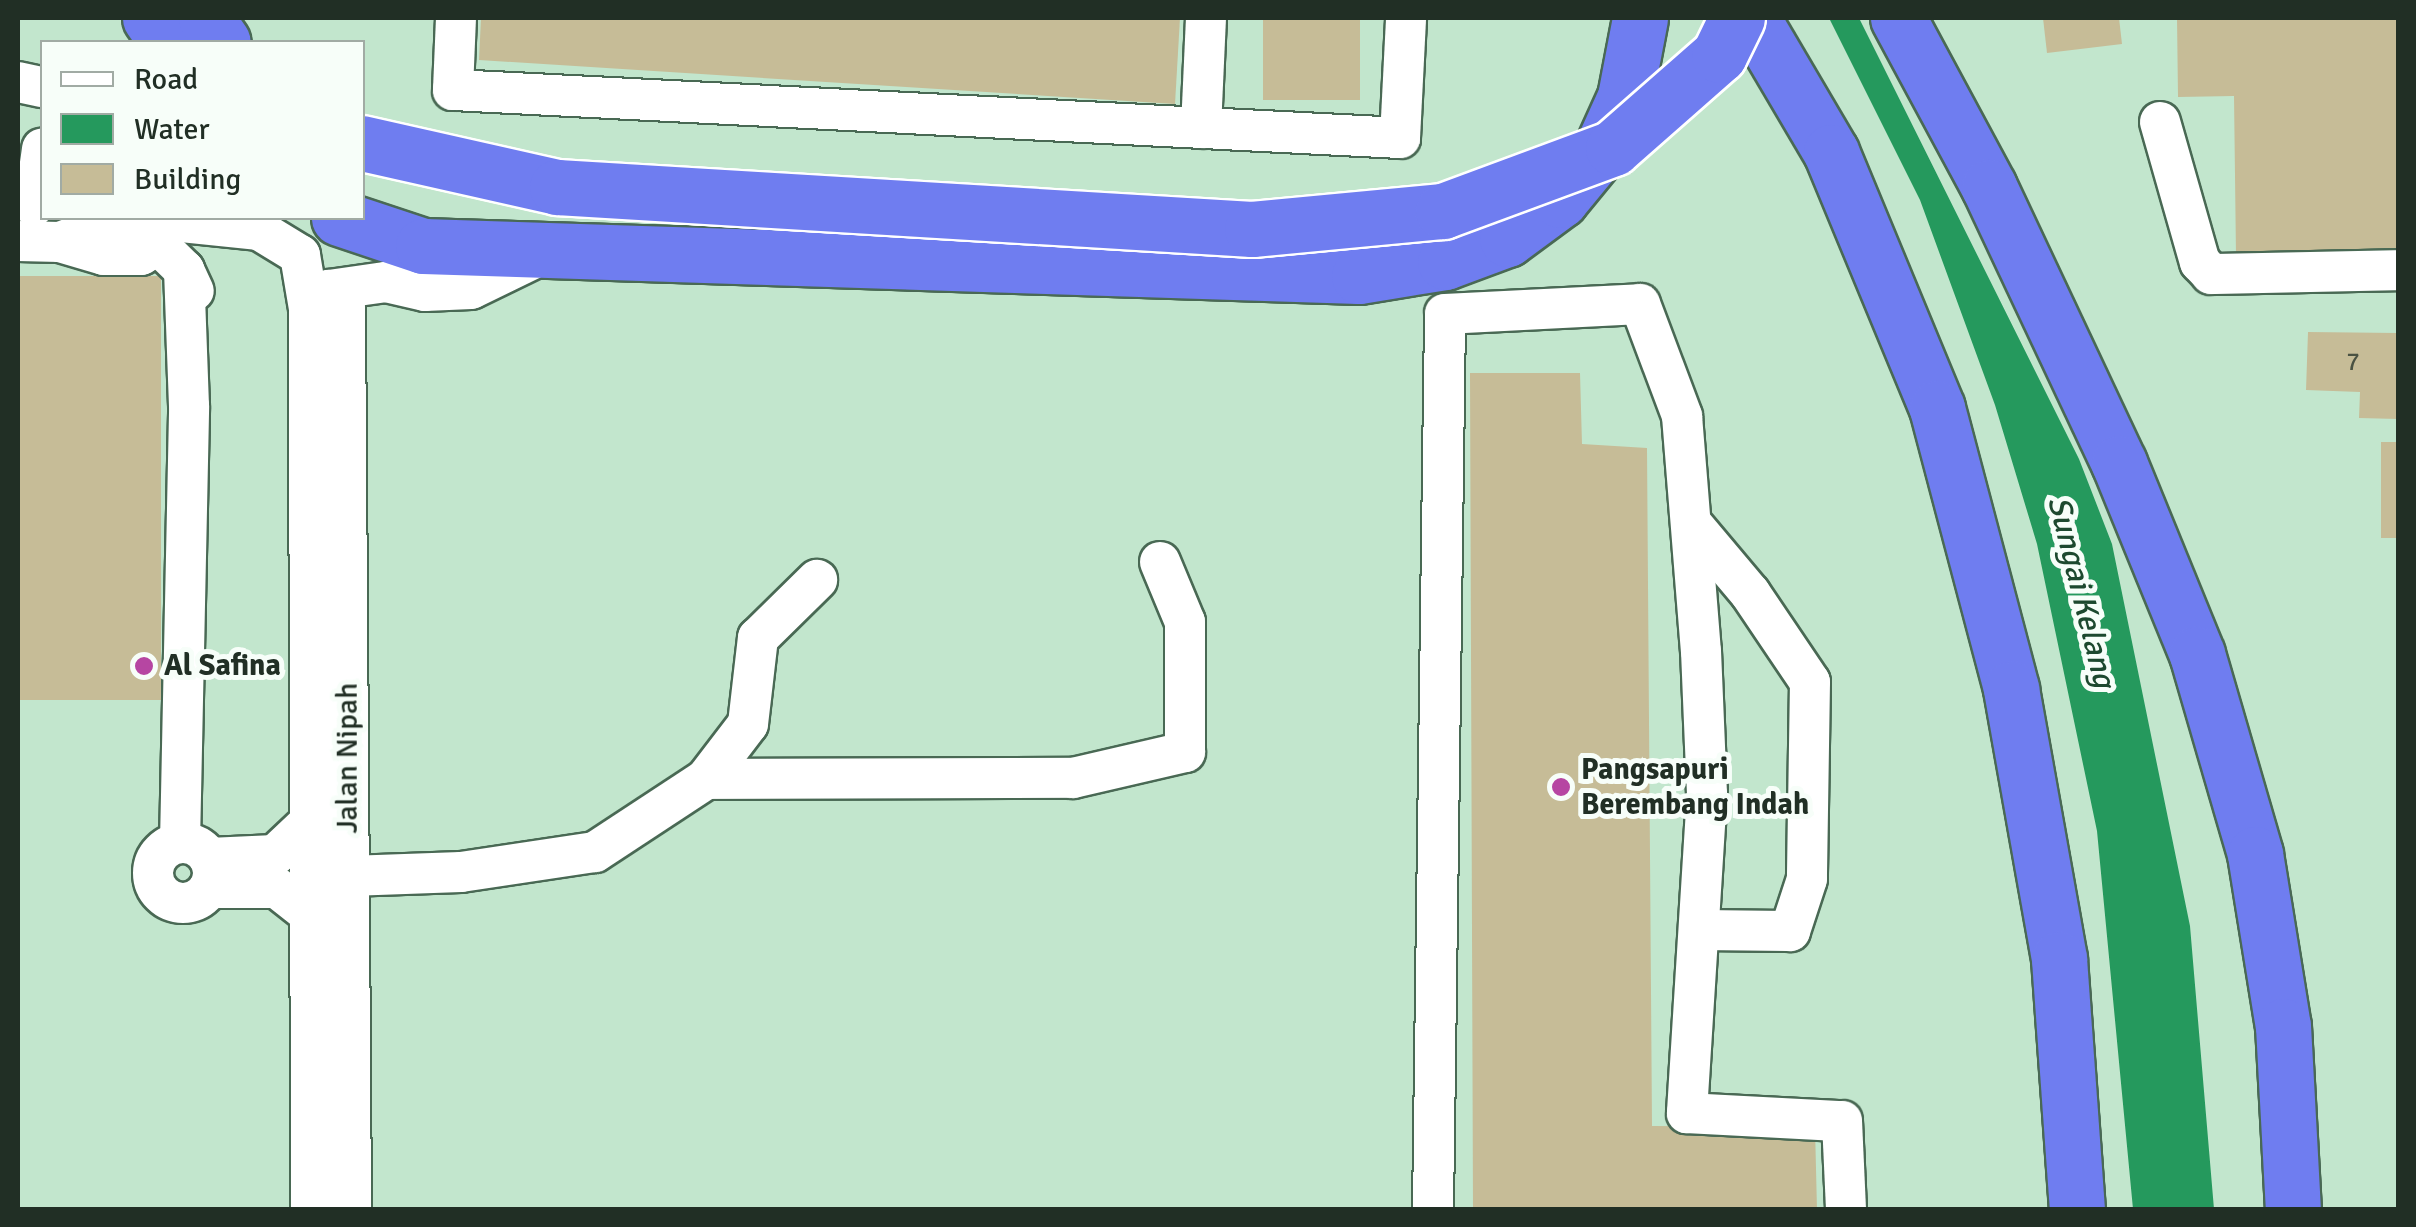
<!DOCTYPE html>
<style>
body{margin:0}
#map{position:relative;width:2416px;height:1227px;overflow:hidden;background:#c2e6cd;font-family:Signika,sans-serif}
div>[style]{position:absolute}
.water>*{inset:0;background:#25995d}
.building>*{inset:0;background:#c6bc97;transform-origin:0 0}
.roads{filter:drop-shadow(2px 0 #496954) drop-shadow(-2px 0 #496954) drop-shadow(0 2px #496954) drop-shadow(0 -2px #496954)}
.minor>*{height:40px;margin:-20px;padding:0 20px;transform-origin:20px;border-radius:20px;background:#fff}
.minor>.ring{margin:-20px;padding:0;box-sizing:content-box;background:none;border:40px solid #fff;border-radius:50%}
.highway>*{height:55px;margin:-27.5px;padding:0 27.5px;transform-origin:27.5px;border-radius:27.5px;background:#6f7df0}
.bridges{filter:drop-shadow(2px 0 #fff) drop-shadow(-2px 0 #fff) drop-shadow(0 2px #fff) drop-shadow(0 -2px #fff)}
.highway-bridge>*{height:55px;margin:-27.5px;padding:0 27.5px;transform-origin:27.5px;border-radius:27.5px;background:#6f7df0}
.dots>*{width:28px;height:28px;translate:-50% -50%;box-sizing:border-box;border:5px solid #f7fef9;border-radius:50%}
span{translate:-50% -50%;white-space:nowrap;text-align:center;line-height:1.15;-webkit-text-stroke:10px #f7fef9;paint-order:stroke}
.number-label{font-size:25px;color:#4a5242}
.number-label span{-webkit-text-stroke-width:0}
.poi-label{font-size:30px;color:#212f25;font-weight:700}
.left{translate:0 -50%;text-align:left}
.street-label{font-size:30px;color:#212f25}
.water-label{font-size:32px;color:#1d492f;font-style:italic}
.frame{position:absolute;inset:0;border:20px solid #212f25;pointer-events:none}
.legend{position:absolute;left:40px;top:40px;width:325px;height:180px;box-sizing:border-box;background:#f7fef9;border:2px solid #a1aba4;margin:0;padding:12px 18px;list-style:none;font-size:30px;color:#212f25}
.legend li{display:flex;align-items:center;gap:20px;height:50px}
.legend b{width:50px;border:2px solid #a1aba4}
</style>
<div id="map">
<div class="water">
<div style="clip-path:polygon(1829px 18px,1859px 18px,2079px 459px,2112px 544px,2190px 926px,2214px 1209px,2133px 1209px,2097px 831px,2037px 544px,1995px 405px,1920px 200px)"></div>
</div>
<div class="building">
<div style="clip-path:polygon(481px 18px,1180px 18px,1175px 104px,479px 60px)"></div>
<div style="left:1263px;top:18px;width:97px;height:82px"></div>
<div style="clip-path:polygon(2043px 18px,2119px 18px,2122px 44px,2047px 53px)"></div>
<div style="clip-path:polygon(2177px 18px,2398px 18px,2398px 253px,2236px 256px,2234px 96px,2178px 97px)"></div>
<div style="left:18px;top:276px;width:143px;height:424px"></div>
<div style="clip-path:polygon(2308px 332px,2398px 333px,2398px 419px,2359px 418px,2360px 392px,2306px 390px)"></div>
<div style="clip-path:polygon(1470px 373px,1580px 373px,1582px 444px,1647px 448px,1652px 1126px,1815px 1127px,1817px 1210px,1473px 1210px)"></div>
<div style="left:2381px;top:442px;width:17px;height:96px"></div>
</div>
<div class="roads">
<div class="minor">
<div style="left:456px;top:18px;width:72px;rotate:92.4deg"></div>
<div style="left:453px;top:90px;width:948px;rotate:2.9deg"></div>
<div style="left:1400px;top:138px;width:120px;rotate:-87.1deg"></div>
<div style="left:18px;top:82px;width:25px;rotate:12deg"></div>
<div style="left:2160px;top:122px;width:146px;rotate:74.1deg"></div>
<div style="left:2200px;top:262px;width:16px;rotate:47deg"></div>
<div style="left:2211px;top:274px;width:187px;rotate:-1.2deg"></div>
<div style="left:1201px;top:128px;width:110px;rotate:-87.4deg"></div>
<div style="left:34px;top:206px;width:58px;rotate:-82deg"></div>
<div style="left:143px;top:218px;width:117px;rotate:5.9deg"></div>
<div style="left:259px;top:230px;width:48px;rotate:31.4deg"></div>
<div style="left:300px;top:255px;width:55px;rotate:80.5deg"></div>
<div style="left:18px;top:241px;width:42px;rotate:1.4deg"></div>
<div style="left:60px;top:242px;width:46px;rotate:16.5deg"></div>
<div style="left:104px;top:255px;width:37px"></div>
<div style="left:141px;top:255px;width:22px;rotate:-30deg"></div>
<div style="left:60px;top:242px;width:48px;rotate:-20.7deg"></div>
<div style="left:105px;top:225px;width:35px;rotate:3deg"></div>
<div style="left:140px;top:227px;width:62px;rotate:44.3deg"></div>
<div style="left:184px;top:270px;width:23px;rotate:65deg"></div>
<div style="left:329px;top:290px;width:58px;rotate:-8deg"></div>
<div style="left:386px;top:282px;width:40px;rotate:13deg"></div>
<div style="left:425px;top:291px;width:46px;rotate:-2.5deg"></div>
<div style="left:471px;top:289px;width:82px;rotate:-25.9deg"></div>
<div style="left:1691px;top:523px;width:92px;rotate:49.9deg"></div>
<div style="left:1750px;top:593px;width:107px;rotate:56deg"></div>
<div style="left:1810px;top:682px;width:197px;rotate:90.9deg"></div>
<div style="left:1807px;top:879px;width:55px;rotate:108.1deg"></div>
<div style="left:1790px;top:931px;width:91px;rotate:-179.4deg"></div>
<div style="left:706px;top:779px;width:69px;rotate:-52.6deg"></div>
<div style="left:748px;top:724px;width:87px;rotate:-83.4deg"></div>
<div style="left:758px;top:638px;width:83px;rotate:-44.5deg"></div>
<div class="ring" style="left:153px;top:843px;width:20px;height:20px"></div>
<div style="left:180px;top:843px;width:437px;rotate:-88.8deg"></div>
<div style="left:189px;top:406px;width:136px;rotate:-92.1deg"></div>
<div style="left:209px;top:858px;width:66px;rotate:-2.6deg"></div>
<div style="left:275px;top:855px;width:48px;rotate:-43.3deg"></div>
<div style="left:349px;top:876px;width:112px;rotate:-2deg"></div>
<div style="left:461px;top:872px;width:135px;rotate:-8.5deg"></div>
<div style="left:595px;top:852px;width:133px;rotate:-33.3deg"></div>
<div style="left:706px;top:779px;width:367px;rotate:-0.2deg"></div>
<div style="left:1073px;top:778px;width:115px;rotate:-13.1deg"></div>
<div style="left:1185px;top:752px;width:130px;rotate:-90deg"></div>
<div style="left:1185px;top:622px;width:65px;rotate:-112.6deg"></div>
<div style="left:209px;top:888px;width:68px"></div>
<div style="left:277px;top:888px;width:42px;rotate:38.2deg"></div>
<div style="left:311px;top:1210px;width:901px;rotate:-90.13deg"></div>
<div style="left:309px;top:309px;width:15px;rotate:-67deg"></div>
<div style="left:315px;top:295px;width:15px;rotate:-20deg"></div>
<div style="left:329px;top:290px;width:23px;rotate:47deg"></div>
<div style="left:345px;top:307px;width:903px;rotate:89.62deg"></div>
<div style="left:1433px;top:1210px;width:896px;rotate:-89.23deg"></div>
<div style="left:1445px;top:314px;width:195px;rotate:-2.9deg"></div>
<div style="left:1640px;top:304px;width:120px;rotate:69.4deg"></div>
<div style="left:1682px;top:416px;width:236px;rotate:85.4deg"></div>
<div style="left:1701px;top:651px;width:143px;rotate:87.6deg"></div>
<div style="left:1707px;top:794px;width:320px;rotate:93.6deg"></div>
<div style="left:1687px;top:1113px;width:155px;rotate:3deg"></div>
<div style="left:1842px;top:1121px;width:89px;rotate:87.4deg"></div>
</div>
<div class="highway">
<div style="left:150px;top:18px;width:29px;rotate:55deg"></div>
<div style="left:206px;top:18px;width:29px;rotate:55deg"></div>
<div style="left:1752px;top:18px;width:156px;rotate:59.5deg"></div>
<div style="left:1831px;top:152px;width:277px;rotate:67.5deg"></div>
<div style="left:1937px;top:408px;width:291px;rotate:75.2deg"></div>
<div style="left:2011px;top:689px;width:274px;rotate:79.9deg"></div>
<div style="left:2059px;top:959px;width:252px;rotate:85.9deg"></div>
<div style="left:1898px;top:18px;width:192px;rotate:61.7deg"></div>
<div style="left:1989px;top:187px;width:305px;rotate:64.8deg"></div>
<div style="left:2119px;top:463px;width:206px;rotate:67.8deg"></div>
<div style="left:2197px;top:654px;width:208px;rotate:73.8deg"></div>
<div style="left:2255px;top:854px;width:174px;rotate:80.8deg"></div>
<div style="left:2283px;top:1026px;width:184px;rotate:86.9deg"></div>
<div style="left:339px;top:218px;width:89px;rotate:18.4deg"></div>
<div style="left:423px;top:246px;width:936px;rotate:1.84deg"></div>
<div style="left:1359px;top:276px;width:87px;rotate:-9.2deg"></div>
<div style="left:1445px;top:262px;width:66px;rotate:-20.4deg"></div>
<div style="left:1507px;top:239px;width:66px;rotate:-36.3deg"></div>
<div style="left:1560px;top:200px;width:65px;rotate:-50.6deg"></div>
<div style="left:1601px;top:150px;width:58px;rotate:-65.6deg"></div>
<div style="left:1625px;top:97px;width:80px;rotate:-79.2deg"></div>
</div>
</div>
<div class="bridges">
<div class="highway-bridge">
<div style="left:362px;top:143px;width:200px;rotate:12.7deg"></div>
<div style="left:557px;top:187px;width:696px;rotate:3.46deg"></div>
<div style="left:1252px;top:229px;width:192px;rotate:-5.4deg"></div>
<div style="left:1443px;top:211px;width:181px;rotate:-20.3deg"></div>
<div style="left:1613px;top:148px;width:141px;rotate:-41.3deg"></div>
<div style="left:1719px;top:55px;width:41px;rotate:-64.1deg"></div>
</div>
</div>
<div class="dots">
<div style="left:144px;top:666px;background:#b646a2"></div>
<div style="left:1561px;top:787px;background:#b646a2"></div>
</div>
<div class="number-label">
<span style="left:2353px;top:362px">7</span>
</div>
<div class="poi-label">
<span class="left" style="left:164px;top:666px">Al Safina</span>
<span class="left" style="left:1581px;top:787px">Pangsapuri<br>Berembang Indah</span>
</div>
<div class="street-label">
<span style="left:348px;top:758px;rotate:-90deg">Jalan Nipah</span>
</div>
<div class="water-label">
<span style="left:2081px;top:592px;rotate:76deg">Sungai Kelang</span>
</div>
<div class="frame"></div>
<ul class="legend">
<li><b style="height:12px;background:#fff"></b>Road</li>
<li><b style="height:28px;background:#25995d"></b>Water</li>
<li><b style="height:28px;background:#c6bc97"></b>Building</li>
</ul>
</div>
